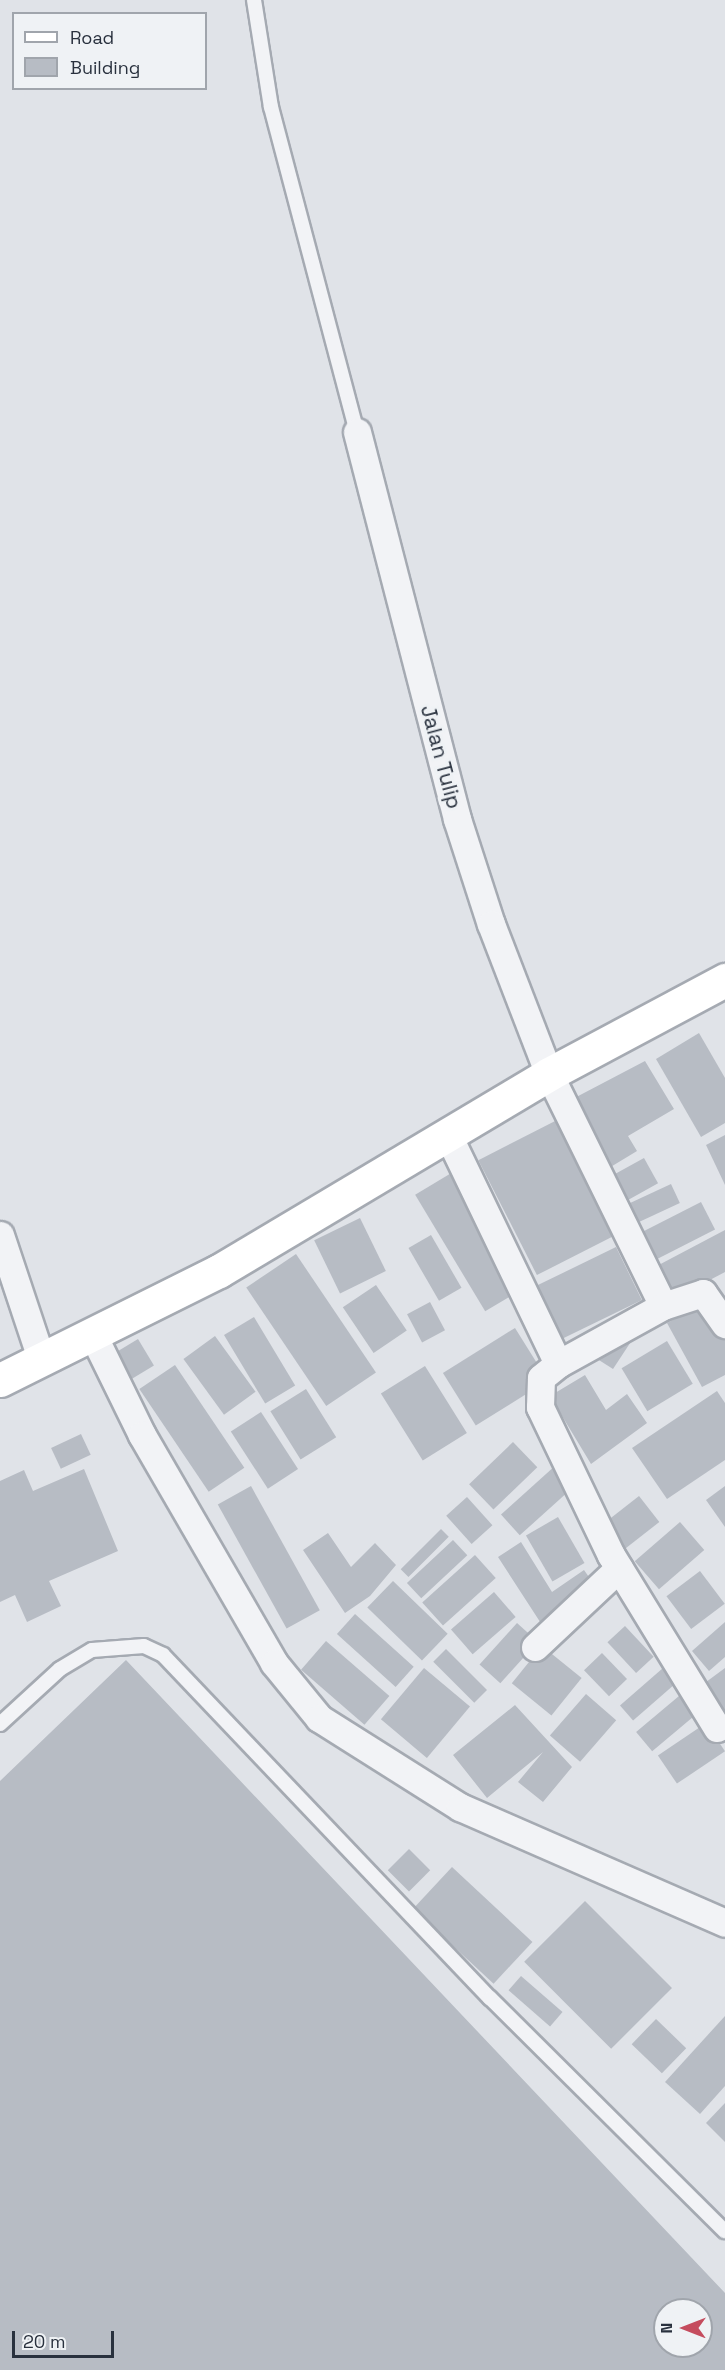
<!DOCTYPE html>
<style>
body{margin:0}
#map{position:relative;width:725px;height:2370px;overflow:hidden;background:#e0e3e8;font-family:"Space Grotesk",sans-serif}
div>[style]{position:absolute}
.building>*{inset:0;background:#b7bcc4;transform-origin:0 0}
.roads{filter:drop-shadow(2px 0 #a5aab2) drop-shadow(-2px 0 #a5aab2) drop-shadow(0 2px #a5aab2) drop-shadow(0 -2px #a5aab2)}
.service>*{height:14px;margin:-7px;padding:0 7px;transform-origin:7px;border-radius:7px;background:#f2f3f6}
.minor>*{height:27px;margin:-13.5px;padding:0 13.5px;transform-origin:13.5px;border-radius:13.5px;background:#f2f3f6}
.primary>*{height:33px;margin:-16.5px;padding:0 16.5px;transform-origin:16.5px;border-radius:16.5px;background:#fff}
span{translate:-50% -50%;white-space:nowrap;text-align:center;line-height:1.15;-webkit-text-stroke:6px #eff2f5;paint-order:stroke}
.street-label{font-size:21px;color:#29313e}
.legend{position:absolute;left:12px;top:12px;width:195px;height:78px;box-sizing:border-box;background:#eff2f5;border:2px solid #a0a5ac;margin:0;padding:8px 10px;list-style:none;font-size:18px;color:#29313e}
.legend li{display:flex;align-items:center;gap:12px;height:30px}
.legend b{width:30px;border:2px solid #a0a5ac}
.north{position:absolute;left:653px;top:2298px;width:60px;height:60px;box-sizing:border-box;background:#eff2f5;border:2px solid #a0a5ac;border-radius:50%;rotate:270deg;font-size:16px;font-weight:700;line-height:24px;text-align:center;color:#29313e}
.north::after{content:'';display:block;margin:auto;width:21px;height:27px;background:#c54c5e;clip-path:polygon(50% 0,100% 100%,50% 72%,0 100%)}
.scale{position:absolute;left:12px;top:2331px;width:102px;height:27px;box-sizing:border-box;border:3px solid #29313e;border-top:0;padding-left:8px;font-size:18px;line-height:21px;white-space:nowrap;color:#29313e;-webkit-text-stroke:4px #eff2f5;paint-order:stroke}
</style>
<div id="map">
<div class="building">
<div style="clip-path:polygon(699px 1033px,725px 1078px,725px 1123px,701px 1137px,656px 1059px)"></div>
<div style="clip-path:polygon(645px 1061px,674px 1109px,628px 1136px,637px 1151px,604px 1171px,563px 1104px)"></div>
<div style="left:563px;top:1117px;width:129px;height:95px;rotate:63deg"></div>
<div style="clip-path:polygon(725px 1135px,725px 1185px,706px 1145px)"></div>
<div style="left:644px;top:1158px;width:29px;height:42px;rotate:61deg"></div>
<div style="left:458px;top:1169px;width:136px;height:50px;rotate:59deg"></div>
<div style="left:671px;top:1184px;width:21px;height:54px;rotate:65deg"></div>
<div style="left:701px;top:1202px;width:31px;height:76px;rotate:63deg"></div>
<div style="left:360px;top:1218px;width:59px;height:51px;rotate:64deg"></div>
<div style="clip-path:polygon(725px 1230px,725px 1272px,670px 1301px,653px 1268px)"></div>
<div style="left:431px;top:1235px;width:61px;height:26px;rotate:60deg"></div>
<div style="left:616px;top:1247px;width:59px;height:92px;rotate:64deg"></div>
<div style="left:296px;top:1254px;width:143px;height:60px;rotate:56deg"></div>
<div style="left:376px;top:1285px;width:55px;height:40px;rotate:56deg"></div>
<div style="left:430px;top:1302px;width:32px;height:26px;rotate:62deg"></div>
<div style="clip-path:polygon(706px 1302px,725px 1337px,725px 1375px,702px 1387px,667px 1323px)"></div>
<div style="left:254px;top:1317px;width:80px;height:35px;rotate:59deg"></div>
<div style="left:515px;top:1328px;width:62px;height:85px;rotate:58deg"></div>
<div style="clip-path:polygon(636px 1334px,613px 1369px,591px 1355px)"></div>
<div style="left:215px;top:1336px;width:69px;height:39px;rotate:54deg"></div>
<div style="left:138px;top:1339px;width:31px;height:28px;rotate:59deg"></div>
<div style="left:667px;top:1341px;width:50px;height:53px;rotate:59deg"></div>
<div style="left:175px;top:1365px;width:124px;height:43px;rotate:56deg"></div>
<div style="left:425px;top:1366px;width:79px;height:52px;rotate:58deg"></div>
<div style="clip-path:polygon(585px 1375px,606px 1410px,627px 1394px,647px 1423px,591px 1464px,550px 1396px)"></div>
<div style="left:306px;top:1389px;width:57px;height:42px;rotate:58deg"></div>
<div style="clip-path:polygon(717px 1391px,725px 1403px,725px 1460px,667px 1499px,632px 1448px)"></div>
<div style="left:261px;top:1412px;width:68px;height:36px;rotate:57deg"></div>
<div style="left:81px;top:1434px;width:23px;height:33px;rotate:65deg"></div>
<div style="left:513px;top:1442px;width:35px;height:61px;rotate:46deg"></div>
<div style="left:556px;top:1465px;width:28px;height:74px;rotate:48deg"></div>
<div style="clip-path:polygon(84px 1469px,118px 1551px,49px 1581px,61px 1606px,27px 1622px,15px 1595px,0 1602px,0 1481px,24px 1470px,33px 1491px)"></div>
<div style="left:251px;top:1486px;width:142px;height:38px;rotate:61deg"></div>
<div style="clip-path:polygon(725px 1486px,725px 1527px,706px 1500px)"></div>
<div style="left:639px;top:1496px;width:33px;height:43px;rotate:52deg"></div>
<div style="left:467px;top:1497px;width:38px;height:28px;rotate:48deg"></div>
<div style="left:558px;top:1517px;width:53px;height:37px;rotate:60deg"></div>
<div style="left:680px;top:1522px;width:37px;height:60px;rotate:49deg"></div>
<div style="left:441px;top:1529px;width:11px;height:57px;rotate:45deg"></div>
<div style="clip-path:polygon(328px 1533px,351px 1567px,375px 1543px,396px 1565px,370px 1596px,345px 1613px,303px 1550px)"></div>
<div style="left:453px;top:1540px;width:21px;height:63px;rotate:47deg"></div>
<div style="clip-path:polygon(521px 1542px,552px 1592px,584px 1570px,598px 1590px,544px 1628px,498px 1557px)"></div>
<div style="left:475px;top:1555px;width:31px;height:71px;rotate:48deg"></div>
<div style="left:700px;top:1571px;width:41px;height:42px;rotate:53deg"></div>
<div style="left:393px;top:1581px;width:76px;height:37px;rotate:44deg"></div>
<div style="left:494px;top:1592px;width:33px;height:57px;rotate:49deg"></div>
<div style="left:355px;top:1614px;width:79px;height:27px;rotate:42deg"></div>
<div style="clip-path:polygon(725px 1622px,725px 1657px,709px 1671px,692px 1651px)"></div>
<div style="left:517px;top:1623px;width:28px;height:56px;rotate:42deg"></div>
<div style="left:625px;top:1626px;width:42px;height:24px;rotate:47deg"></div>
<div style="left:326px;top:1641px;width:84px;height:38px;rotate:41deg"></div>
<div style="left:542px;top:1646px;width:51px;height:48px;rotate:39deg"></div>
<div style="left:446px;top:1649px;width:58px;height:18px;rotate:45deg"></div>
<div style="left:602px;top:1653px;width:36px;height:25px;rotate:46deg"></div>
<div style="clip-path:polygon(evenodd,126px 1660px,725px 2293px,725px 2370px,0 2370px,0 1781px,126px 1660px,665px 2310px,701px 2310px,701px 2346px,665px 2346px,665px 2310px)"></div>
<div style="left:424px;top:1668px;width:60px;height:67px;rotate:40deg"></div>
<div style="left:663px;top:1668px;width:20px;height:57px;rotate:49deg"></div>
<div style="clip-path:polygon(725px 1668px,725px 1717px,702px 1685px)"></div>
<div style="left:586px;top:1694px;width:40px;height:55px;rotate:41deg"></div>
<div style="left:679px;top:1696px;width:25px;height:56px;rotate:50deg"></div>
<div style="clip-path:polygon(515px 1705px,572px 1767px,543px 1802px,518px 1782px,543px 1752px,487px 1798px,453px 1755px)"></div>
<div style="left:706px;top:1723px;width:34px;height:58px;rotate:56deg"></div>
<div style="left:409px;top:1849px;width:30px;height:30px;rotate:45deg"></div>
<div style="left:452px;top:1867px;width:110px;height:57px;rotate:43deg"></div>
<div style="left:585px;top:1901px;width:123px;height:86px;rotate:45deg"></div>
<div style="left:521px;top:1976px;width:55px;height:19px;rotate:41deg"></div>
<div style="clip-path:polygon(725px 2016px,725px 2086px,700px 2114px,665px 2082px)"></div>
<div style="left:656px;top:2019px;width:42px;height:35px;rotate:44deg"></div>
<div style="clip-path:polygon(725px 2103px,725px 2142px,706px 2123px)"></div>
</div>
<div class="roads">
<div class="service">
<div style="left:254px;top:0;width:108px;rotate:81deg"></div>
<div style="left:271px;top:107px;width:336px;rotate:75.2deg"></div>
<div style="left:0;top:1724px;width:81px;rotate:-42.5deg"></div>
<div style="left:60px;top:1669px;width:37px;rotate:-31deg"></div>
<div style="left:92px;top:1650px;width:52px;rotate:-4.4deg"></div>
<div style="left:144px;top:1646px;width:21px;rotate:25deg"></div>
<div style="left:163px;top:1655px;width:474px;rotate:46.4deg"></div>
<div style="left:490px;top:1998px;width:331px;rotate:44.8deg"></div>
</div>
<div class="minor">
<div style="left:357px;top:432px;width:400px;rotate:75.5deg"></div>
<div style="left:457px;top:819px;width:110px;rotate:72.1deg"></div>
<div style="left:491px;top:924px;width:161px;rotate:68.9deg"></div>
<div style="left:549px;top:1074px;width:258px;rotate:63.8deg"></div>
<div style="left:663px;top:1306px;width:120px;rotate:151.1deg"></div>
<div style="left:558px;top:1364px;width:22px;rotate:141deg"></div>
<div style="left:541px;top:1378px;width:29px;rotate:92deg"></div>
<div style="left:540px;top:1407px;width:164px;rotate:64.4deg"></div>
<div style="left:611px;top:1555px;width:203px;rotate:58.5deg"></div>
<div style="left:448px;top:1135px;width:254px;rotate:64.3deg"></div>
<div style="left:0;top:1235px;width:133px;rotate:71.6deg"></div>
<div style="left:663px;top:1306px;width:42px;rotate:-18deg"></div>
<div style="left:703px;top:1293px;width:38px;rotate:55deg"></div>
<div style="left:94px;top:1337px;width:109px;rotate:63.9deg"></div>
<div style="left:142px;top:1435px;width:263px;rotate:59.9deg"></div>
<div style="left:274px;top:1663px;width:71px;rotate:50.7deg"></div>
<div style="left:319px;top:1718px;width:167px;rotate:32.3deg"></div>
<div style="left:460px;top:1807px;width:289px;rotate:23.6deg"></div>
<div style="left:535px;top:1647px;width:115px;rotate:-43.2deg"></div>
</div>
<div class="primary">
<div style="left:0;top:1380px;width:245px;rotate:-26.5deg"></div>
<div style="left:219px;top:1271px;width:384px;rotate:-30.8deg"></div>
<div style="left:549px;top:1074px;width:200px;rotate:-28.1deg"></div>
</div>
</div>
<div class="street-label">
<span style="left:441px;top:757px;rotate:75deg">Jalan Tulip</span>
</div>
<ul class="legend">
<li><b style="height:8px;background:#fff"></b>Road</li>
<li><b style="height:16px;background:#b7bcc4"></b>Building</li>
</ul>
<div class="north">N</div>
<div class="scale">20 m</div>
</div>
